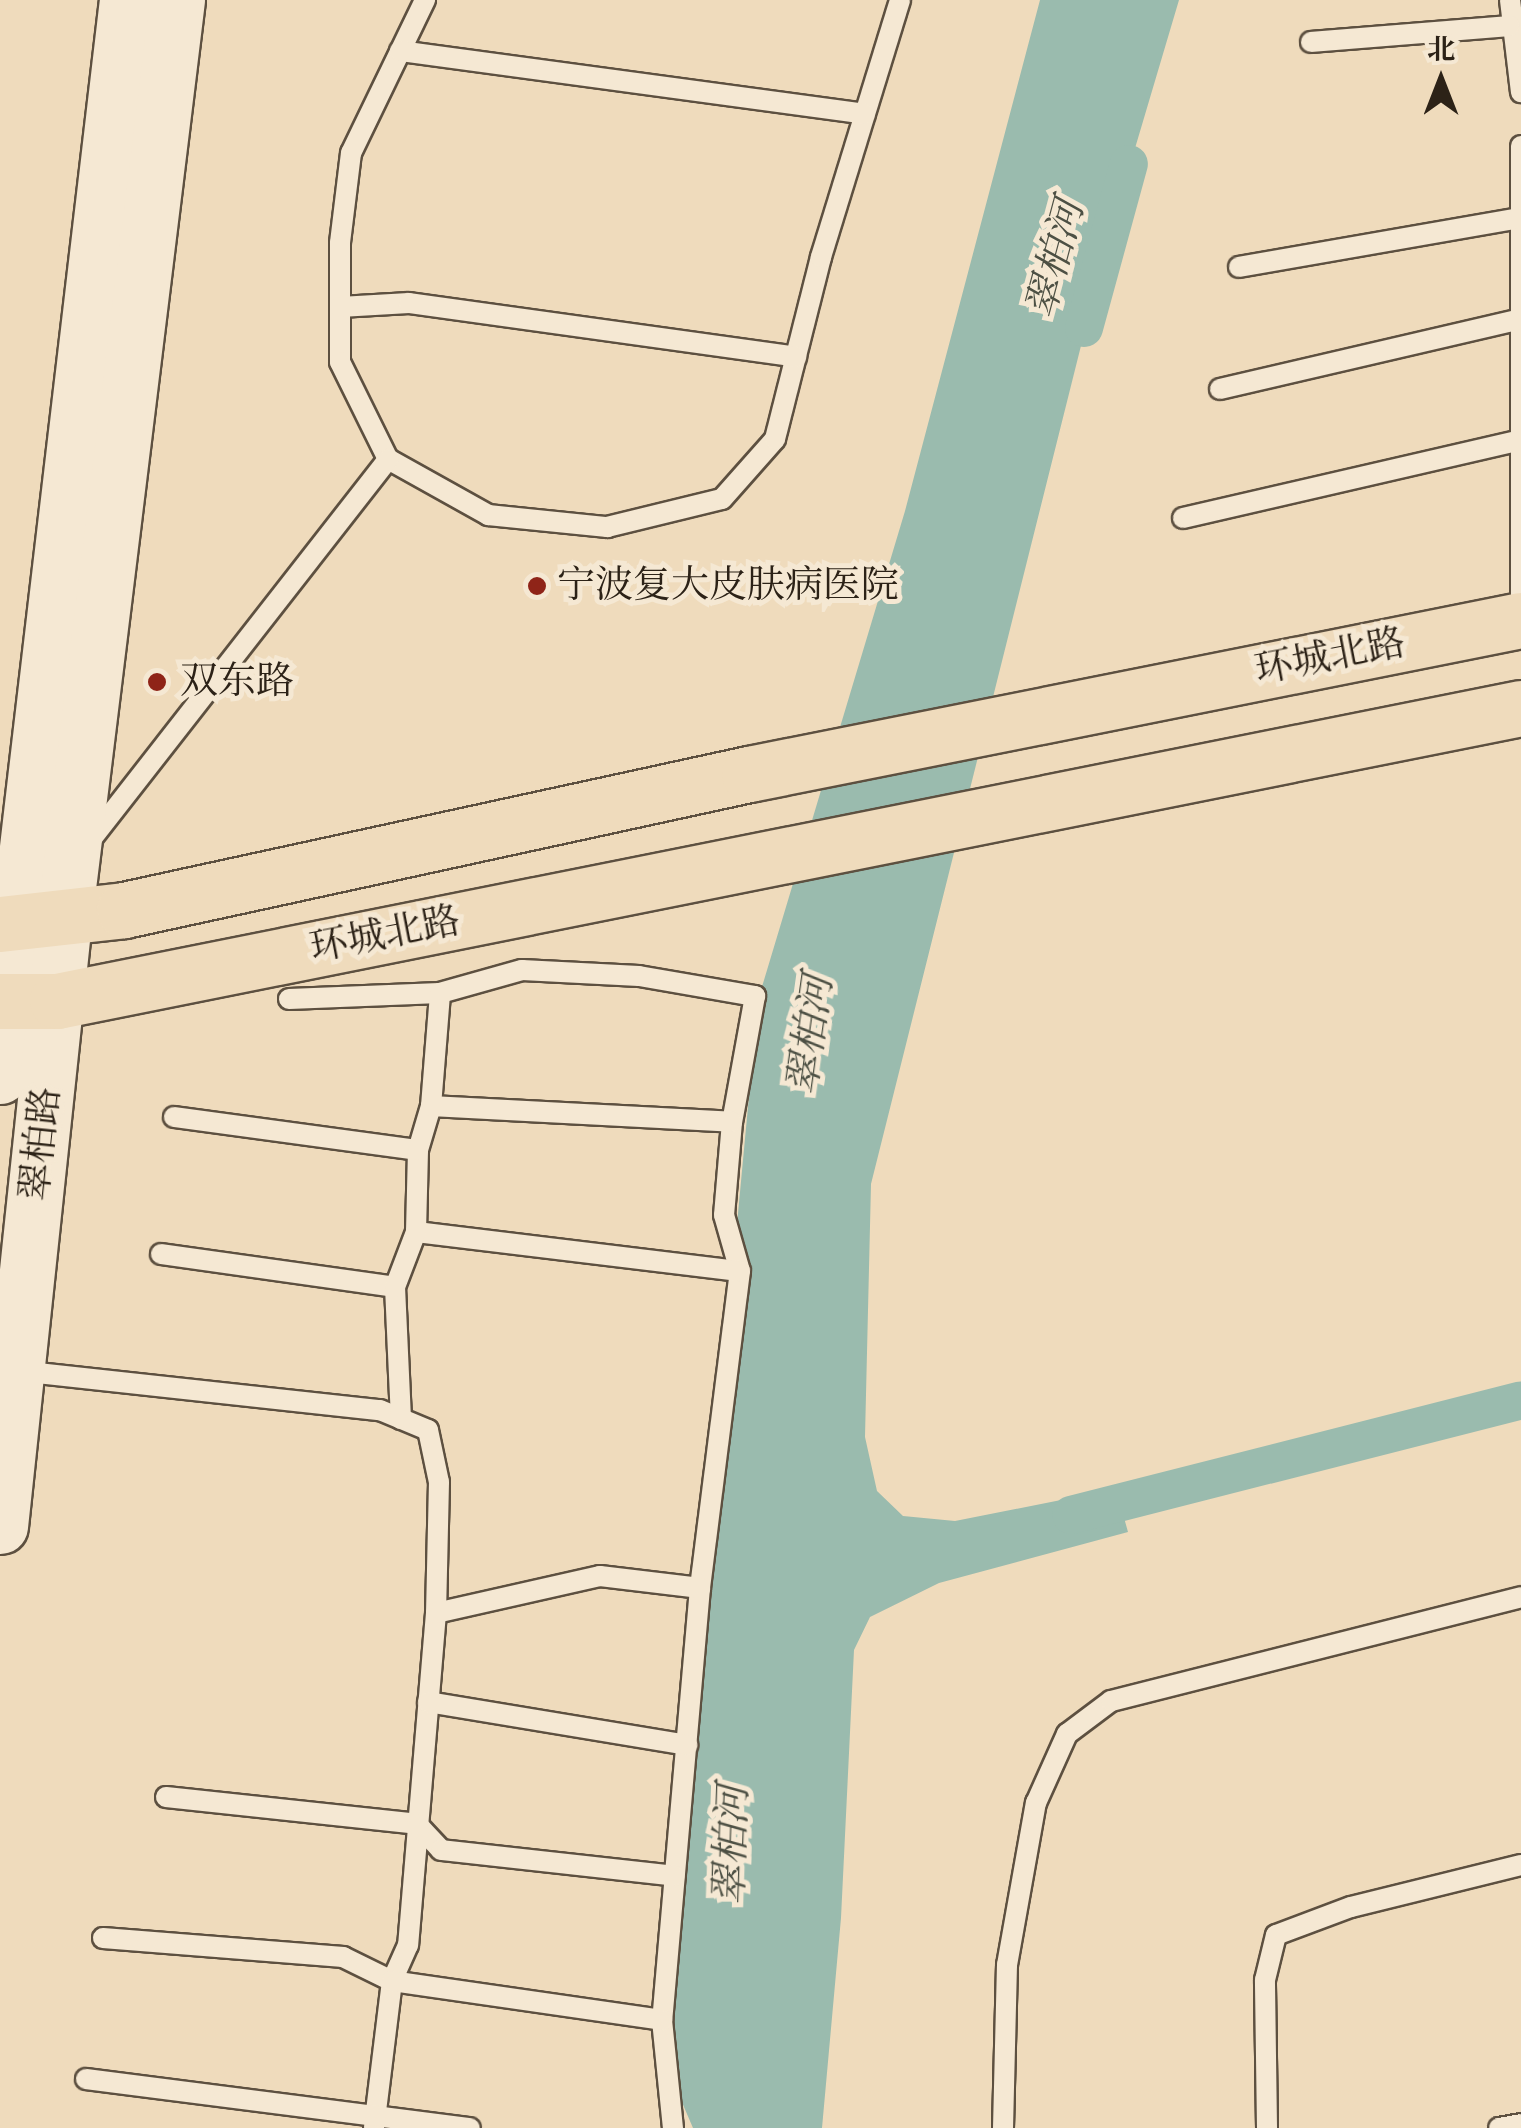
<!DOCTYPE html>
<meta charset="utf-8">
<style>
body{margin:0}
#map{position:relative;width:1521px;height:2128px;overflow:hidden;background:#efdbbc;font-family:Cardo,"Noto Serif SC",serif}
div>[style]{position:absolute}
.water>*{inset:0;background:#9abbae}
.canal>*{height:38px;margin:-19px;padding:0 19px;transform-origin:19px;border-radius:19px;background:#9abbae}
.roads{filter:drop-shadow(2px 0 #5d5040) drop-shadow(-2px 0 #5d5040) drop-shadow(0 2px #5d5040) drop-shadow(0 -2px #5d5040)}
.lane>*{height:20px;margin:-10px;padding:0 10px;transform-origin:10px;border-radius:10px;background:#f5e8d3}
.secondary>*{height:55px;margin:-27.5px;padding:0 27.5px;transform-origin:27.5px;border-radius:27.5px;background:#f5e8d3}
.primary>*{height:55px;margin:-27.5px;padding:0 27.5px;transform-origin:27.5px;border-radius:27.5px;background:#efdbbc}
.dots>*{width:28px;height:28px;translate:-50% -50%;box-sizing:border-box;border:5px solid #f5e8d3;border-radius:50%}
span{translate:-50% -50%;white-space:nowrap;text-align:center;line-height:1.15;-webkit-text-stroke:10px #f5e8d3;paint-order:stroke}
.poi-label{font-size:38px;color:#2c2217}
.left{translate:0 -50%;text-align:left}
.street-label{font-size:38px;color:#2c2217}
.water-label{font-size:40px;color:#4d5044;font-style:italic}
.north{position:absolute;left:1391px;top:30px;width:100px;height:100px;-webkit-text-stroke:8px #f5e8d3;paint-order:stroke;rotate:0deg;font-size:28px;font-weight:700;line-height:40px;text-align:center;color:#2c2217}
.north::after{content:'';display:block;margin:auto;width:35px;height:45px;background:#2c2217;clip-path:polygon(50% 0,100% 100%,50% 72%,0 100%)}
</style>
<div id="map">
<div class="water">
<div style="clip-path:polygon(1040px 0,1179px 0,1106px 246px,871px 1184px,865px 1437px,877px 1491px,903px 1516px,955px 1521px,1116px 1489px,1128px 1532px,939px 1583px,870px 1617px,854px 1650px,841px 1918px,822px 2128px,693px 2128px,672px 2079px,664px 2003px,758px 1000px,905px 511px)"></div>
</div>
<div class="canal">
<div style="left:1084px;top:328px;width:170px;rotate:-74.7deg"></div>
<div style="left:1071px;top:1515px;width:464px;rotate:-14.3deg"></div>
</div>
<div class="roads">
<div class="lane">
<div style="left:425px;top:0;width:170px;rotate:115.8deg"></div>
<div style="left:351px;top:153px;width:91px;rotate:97deg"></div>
<div style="left:340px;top:243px;width:119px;rotate:90deg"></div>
<div style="left:340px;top:362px;width:108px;rotate:63.7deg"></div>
<div style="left:388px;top:459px;width:115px;rotate:29.2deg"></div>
<div style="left:488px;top:515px;width:120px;rotate:5.8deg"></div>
<div style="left:607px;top:527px;width:118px;rotate:-13.7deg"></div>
<div style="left:722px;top:499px;width:80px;rotate:-48.5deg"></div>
<div style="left:775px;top:439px;width:188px;rotate:-75.8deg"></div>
<div style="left:821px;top:257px;width:269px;rotate:-72.9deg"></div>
<div style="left:1510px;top:0;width:93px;rotate:83.2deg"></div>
<div style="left:1311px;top:42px;width:199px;rotate:-4.6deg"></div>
<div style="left:400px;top:51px;width:469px;rotate:7.7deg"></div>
<div style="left:1521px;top:146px;width:468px;rotate:90deg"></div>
<div style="left:1239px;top:267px;width:286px;rotate:-9.9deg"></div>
<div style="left:340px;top:307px;width:69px;rotate:-3.3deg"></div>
<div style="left:409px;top:303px;width:391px;rotate:7.9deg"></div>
<div style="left:1220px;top:389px;width:309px;rotate:-13.1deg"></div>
<div style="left:1183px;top:518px;width:347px;rotate:-13deg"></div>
<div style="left:86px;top:846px;width:491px;rotate:-52deg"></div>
<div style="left:289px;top:999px;width:151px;rotate:-2.3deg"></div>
<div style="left:440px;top:993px;width:85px;rotate:-15.7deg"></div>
<div style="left:522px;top:970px;width:117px;rotate:2.9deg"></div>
<div style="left:639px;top:976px;width:118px;rotate:9.8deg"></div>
<div style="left:755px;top:996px;width:128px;rotate:100.3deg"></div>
<div style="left:732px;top:1122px;width:93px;rotate:94.9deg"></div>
<div style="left:724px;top:1215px;width:58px;rotate:74.1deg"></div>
<div style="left:740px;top:1271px;width:320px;rotate:97.2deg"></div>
<div style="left:700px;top:1588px;width:434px;rotate:95deg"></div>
<div style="left:662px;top:2020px;width:109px;rotate:84.2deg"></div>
<div style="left:431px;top:1106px;width:301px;rotate:3deg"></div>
<div style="left:174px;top:1117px;width:246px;rotate:7.7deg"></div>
<div style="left:416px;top:1232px;width:326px;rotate:6.9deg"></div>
<div style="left:161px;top:1254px;width:236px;rotate:8deg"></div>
<div style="left:19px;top:1371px;width:363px;rotate:6.2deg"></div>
<div style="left:380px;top:1410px;width:52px;rotate:22.6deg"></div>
<div style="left:428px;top:1430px;width:53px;rotate:78.1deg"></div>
<div style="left:439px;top:1482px;width:131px;rotate:91.3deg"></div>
<div style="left:436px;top:1613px;width:333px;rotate:94.8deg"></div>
<div style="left:408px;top:1945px;width:39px;rotate:114deg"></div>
<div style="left:392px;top:1981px;width:148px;rotate:97deg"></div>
<div style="left:401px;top:1419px;width:132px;rotate:-92.6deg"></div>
<div style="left:395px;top:1287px;width:59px;rotate:-69.1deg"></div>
<div style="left:416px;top:1232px;width:82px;rotate:-88.6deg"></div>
<div style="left:418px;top:1150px;width:46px;rotate:-73.5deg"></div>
<div style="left:431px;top:1106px;width:113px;rotate:-85.4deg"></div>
<div style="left:436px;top:1613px;width:168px;rotate:-12.7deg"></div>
<div style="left:600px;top:1576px;width:101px;rotate:6.8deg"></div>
<div style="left:428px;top:1702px;width:263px;rotate:9.4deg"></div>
<div style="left:166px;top:1797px;width:252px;rotate:6.1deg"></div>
<div style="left:417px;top:1824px;width:35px;rotate:47deg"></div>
<div style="left:441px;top:1850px;width:235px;rotate:6.3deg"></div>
<div style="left:103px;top:1938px;width:241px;rotate:4.5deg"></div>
<div style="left:343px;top:1957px;width:55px;rotate:26.1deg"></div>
<div style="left:392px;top:1981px;width:273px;rotate:8.2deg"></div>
<div style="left:86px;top:2079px;width:387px;rotate:7.3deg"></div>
<div style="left:1003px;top:2128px;width:163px;rotate:-88.6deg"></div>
<div style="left:1007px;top:1965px;width:165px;rotate:-79.9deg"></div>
<div style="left:1036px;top:1803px;width:76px;rotate:-65.8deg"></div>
<div style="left:1067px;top:1734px;width:55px;rotate:-36.9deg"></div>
<div style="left:1111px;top:1701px;width:423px;rotate:-14.2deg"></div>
<div style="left:1267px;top:2128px;width:148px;rotate:-90.8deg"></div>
<div style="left:1265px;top:1980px;width:46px;rotate:-76.3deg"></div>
<div style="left:1276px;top:1935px;width:80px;rotate:-20.5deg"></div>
<div style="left:1351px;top:1907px;width:175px;rotate:-13.9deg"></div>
<div style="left:1499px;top:2128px;width:22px;rotate:-10deg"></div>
</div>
<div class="secondary">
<div style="left:0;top:1076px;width:1083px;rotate:-83.27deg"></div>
<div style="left:0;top:1526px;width:609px;rotate:-83.97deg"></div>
<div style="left:64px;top:920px;width:927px;rotate:-83deg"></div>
</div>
<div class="primary">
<div style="left:0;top:924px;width:125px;rotate:-6.4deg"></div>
<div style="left:124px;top:910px;width:640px;rotate:-12.28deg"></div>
<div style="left:749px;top:774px;width:787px;rotate:-11.28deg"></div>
<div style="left:0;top:1001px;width:57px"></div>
<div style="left:57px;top:1001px;width:1493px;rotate:-11.32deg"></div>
</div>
</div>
<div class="dots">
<div style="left:537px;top:586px;background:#8f2418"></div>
<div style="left:157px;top:682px;background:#8f2418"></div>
</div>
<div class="poi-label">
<span class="left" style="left:557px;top:586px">宁波复大皮肤病医院</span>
<span class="left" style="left:180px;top:682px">双东路</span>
</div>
<div class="street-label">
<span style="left:1330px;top:657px;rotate:-11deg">环城北路</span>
<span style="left:385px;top:935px;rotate:-11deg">环城北路</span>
<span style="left:41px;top:1144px;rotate:-84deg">翠柏路</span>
</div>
<div class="water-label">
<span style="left:1056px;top:259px;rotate:-75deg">翠柏河</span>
<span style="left:811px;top:1035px;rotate:-82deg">翠柏河</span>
<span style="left:732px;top:1845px;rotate:-88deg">翠柏河</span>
</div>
<div class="north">北</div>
</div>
